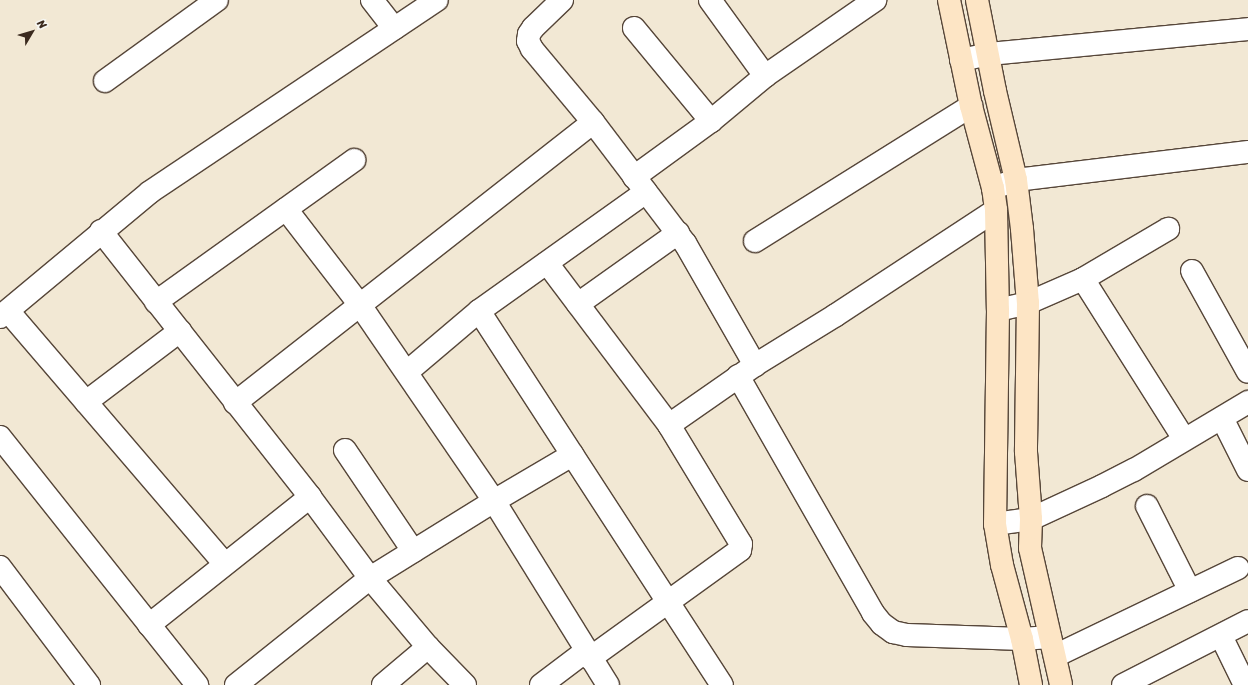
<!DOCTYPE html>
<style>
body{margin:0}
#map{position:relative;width:1248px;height:685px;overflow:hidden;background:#f2e8d4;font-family:Sriracha,sans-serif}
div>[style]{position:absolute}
.roads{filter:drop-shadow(1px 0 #564639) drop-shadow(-1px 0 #564639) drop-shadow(0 1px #564639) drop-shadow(0 -1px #564639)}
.street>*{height:22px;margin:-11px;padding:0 11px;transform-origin:11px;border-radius:11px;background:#fff}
.secondary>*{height:22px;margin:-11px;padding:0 11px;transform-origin:11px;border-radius:11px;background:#fde5c5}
span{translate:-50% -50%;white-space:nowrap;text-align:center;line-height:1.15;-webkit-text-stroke:3.5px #f6f6f2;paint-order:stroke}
.north{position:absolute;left:12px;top:12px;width:40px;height:40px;-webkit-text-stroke:3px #f6f6f2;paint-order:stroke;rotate:52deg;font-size:11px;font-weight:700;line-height:16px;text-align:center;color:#3b2a1e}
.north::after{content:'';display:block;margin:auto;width:14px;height:18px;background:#3b2a1e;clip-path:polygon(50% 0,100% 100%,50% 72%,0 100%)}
</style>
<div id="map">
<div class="roads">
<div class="street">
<div style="left:372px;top:0;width:36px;rotate:52deg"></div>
<div style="left:562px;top:0;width:40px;rotate:136deg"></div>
<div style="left:533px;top:28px;width:7px;rotate:124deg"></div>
<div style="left:529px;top:34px;width:7px;rotate:98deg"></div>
<div style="left:528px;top:41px;width:9px;rotate:63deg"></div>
<div style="left:532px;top:49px;width:95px;rotate:50.1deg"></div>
<div style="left:593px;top:122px;width:152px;rotate:52.8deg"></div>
<div style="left:685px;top:243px;width:141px;rotate:60.2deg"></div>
<div style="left:710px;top:0;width:94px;rotate:54.1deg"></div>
<div style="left:634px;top:28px;width:121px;rotate:50.4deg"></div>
<div style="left:961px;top:60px;width:29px;rotate:-12deg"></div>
<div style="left:989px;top:54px;width:260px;rotate:-5.5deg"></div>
<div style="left:105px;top:81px;width:138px;rotate:-35.9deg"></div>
<div style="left:634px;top:177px;width:95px;rotate:-36deg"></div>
<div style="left:711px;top:121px;width:70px;rotate:-39.8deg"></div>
<div style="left:765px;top:76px;width:134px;rotate:-34.6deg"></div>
<div style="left:993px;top:188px;width:24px;rotate:-19deg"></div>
<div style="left:1016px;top:180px;width:234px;rotate:-6.9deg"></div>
<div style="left:286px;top:209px;width:121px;rotate:52.4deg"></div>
<div style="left:360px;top:305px;width:237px;rotate:55.6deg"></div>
<div style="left:494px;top:501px;width:216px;rotate:58.2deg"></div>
<div style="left:101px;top:231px;width:338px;rotate:51.8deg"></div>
<div style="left:310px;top:497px;width:101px;rotate:53.5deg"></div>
<div style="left:370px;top:578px;width:90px;rotate:50deg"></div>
<div style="left:428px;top:647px;width:53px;rotate:45.8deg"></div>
<div style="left:755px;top:241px;width:255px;rotate:-32deg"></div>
<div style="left:547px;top:263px;width:203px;rotate:53deg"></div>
<div style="left:669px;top:425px;width:139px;rotate:58.8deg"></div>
<div style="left:741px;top:544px;width:6px;rotate:99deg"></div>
<div style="left:740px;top:550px;width:185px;rotate:144.2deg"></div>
<div style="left:1192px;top:271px;width:115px;rotate:61deg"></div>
<div style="left:1083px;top:279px;width:189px;rotate:57.7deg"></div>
<div style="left:156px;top:302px;width:244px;rotate:-35.6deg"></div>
<div style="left:578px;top:304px;width:123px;rotate:-35.4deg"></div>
<div style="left:998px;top:310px;width:31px;rotate:-13deg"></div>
<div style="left:1028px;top:303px;width:60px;rotate:-23.6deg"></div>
<div style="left:1083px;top:279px;width:99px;rotate:-30.5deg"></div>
<div style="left:8px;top:311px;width:333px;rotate:49.4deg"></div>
<div style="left:479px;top:311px;width:446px;rotate:57deg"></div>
<div style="left:0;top:317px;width:195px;rotate:-39.8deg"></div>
<div style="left:150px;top:192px;width:345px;rotate:-33.8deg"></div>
<div style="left:407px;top:372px;width:94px;rotate:-40.3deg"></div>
<div style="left:479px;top:311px;width:205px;rotate:-35.5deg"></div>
<div style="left:738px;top:376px;width:273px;rotate:60.3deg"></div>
<div style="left:873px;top:613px;width:14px;rotate:51deg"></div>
<div style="left:882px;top:624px;width:14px;rotate:36deg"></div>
<div style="left:893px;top:632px;width:14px;rotate:12deg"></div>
<div style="left:907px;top:635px;width:115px;rotate:2deg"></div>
<div style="left:1022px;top:639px;width:28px;rotate:-4deg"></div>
<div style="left:86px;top:402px;width:118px;rotate:-37.1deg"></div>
<div style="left:235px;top:403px;width:455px;rotate:-38.1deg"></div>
<div style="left:1222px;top:418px;width:58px;rotate:63.4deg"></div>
<div style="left:669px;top:425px;width:105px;rotate:-34.9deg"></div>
<div style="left:755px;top:365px;width:95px;rotate:-31.7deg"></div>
<div style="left:836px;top:315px;width:191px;rotate:-33.3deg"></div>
<div style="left:0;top:437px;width:317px;rotate:51.5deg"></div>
<div style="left:345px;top:450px;width:122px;rotate:56deg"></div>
<div style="left:1147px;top:506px;width:95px;rotate:63.2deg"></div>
<div style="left:995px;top:524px;width:36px;rotate:-8deg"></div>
<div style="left:1031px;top:519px;width:78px;rotate:-24.9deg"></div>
<div style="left:1102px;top:486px;width:36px;rotate:-27deg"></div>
<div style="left:1134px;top:470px;width:133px;rotate:-30.8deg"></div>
<div style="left:0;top:567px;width:148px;rotate:53deg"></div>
<div style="left:149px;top:625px;width:206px;rotate:-38.5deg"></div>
<div style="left:1221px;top:636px;width:55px;rotate:63.9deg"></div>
<div style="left:1055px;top:656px;width:203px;rotate:-25.7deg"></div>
<div style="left:236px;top:685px;width:171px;rotate:-38.6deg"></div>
<div style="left:370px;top:578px;width:146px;rotate:-31.8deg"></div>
<div style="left:494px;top:501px;width:91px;rotate:-30.5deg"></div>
<div style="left:383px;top:685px;width:59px;rotate:-40.2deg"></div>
<div style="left:541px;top:685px;width:56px;rotate:-37.1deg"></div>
<div style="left:1123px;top:685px;width:140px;rotate:-27.1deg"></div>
</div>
<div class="secondary">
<div style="left:949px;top:0;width:108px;rotate:78.3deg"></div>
<div style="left:971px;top:106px;width:85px;rotate:75deg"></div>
<div style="left:993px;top:188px;width:22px;rotate:82deg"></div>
<div style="left:996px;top:210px;width:100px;rotate:88.9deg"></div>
<div style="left:998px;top:310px;width:214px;rotate:90.8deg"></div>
<div style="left:995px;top:524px;width:42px;rotate:80.3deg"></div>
<div style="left:1002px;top:565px;width:77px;rotate:74.9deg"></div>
<div style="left:1022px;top:639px;width:47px;rotate:78.9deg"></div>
<div style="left:977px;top:0;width:93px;rotate:78.8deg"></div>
<div style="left:995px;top:91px;width:91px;rotate:76.7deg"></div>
<div style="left:1016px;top:180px;width:49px;rotate:83deg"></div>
<div style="left:1022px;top:229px;width:74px;rotate:85.4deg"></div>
<div style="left:1028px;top:303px;width:149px;rotate:90.8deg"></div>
<div style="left:1026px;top:452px;width:67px;rotate:85.7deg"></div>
<div style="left:1031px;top:519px;width:29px;rotate:92deg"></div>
<div style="left:1030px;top:548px;width:140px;rotate:77.2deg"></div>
</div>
</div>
<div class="north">N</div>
</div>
